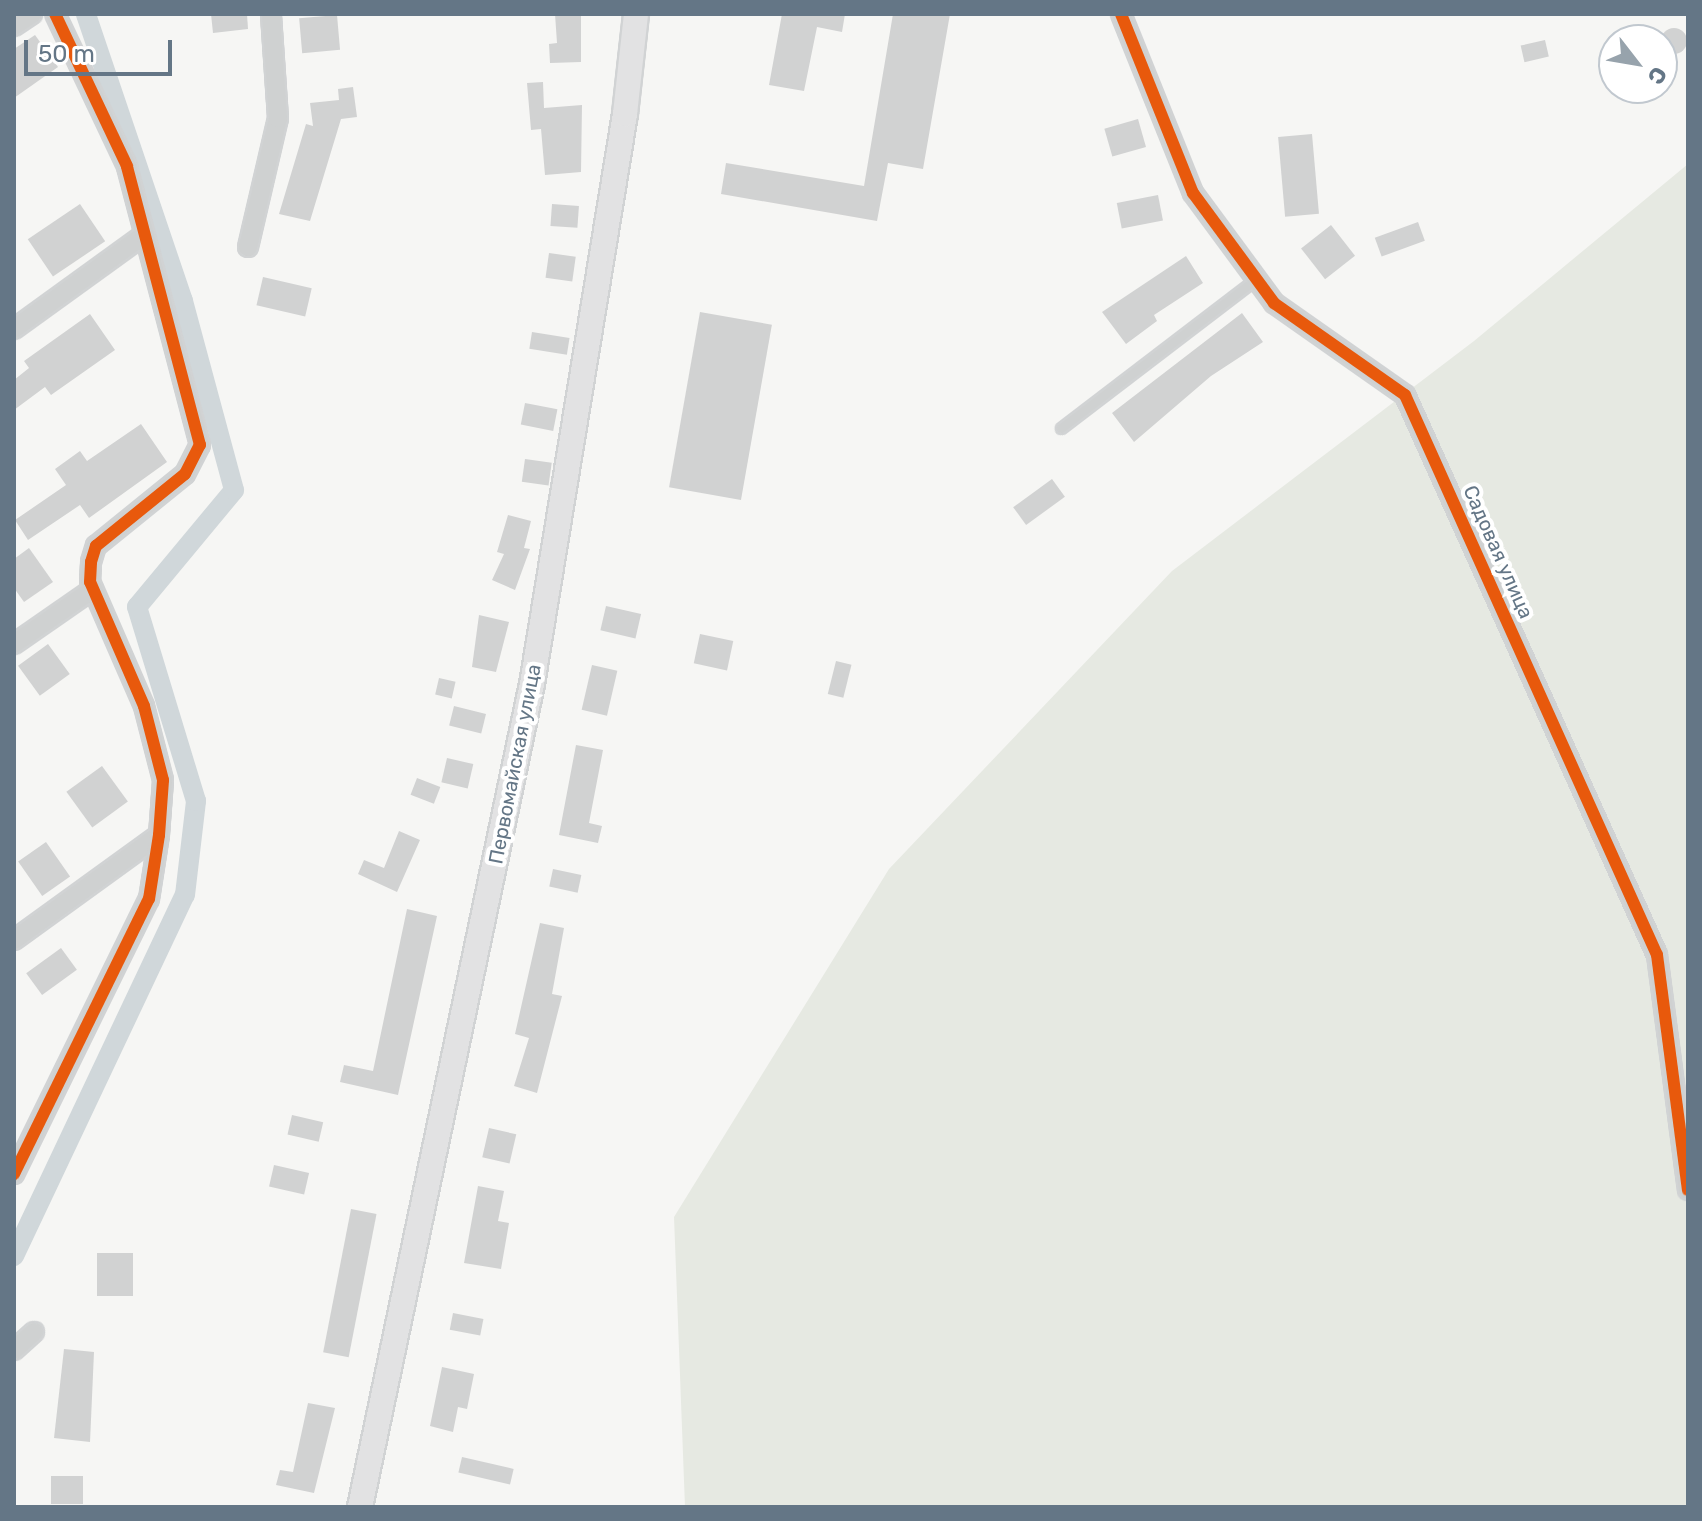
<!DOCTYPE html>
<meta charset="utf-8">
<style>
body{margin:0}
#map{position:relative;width:1702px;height:1521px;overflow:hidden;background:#f6f6f4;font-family:Rubik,sans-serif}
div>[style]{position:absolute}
.green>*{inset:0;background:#e6e9e2}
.canal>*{height:20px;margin:-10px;padding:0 10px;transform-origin:10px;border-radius:10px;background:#d0d7da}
.building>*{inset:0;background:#d1d2d2;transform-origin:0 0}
.round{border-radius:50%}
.roads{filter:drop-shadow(2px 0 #d1d3d4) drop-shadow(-2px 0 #d1d3d4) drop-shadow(0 2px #d1d3d4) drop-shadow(0 -2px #d1d3d4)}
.lane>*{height:9px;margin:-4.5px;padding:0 4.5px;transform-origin:4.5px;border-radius:4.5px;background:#cfd1d1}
.street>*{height:18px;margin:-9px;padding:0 9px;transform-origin:9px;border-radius:9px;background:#cfd1d1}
.secondary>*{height:24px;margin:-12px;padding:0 12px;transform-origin:12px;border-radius:12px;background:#e2e2e3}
.cycleway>*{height:12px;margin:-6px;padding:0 6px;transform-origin:6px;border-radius:6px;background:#e8590c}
span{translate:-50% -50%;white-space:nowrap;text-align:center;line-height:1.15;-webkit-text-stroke:8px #fff;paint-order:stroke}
.street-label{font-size:20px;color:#647686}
.frame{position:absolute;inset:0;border:16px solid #647686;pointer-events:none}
.north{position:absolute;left:1598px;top:24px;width:80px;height:80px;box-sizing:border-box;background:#fff;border:2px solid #c1c8cf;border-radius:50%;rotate:121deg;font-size:22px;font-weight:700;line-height:32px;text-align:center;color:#647686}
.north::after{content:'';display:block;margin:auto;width:28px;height:36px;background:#97a3ac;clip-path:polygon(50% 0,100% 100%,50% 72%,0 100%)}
.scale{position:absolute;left:24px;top:40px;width:148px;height:36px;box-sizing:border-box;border:4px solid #647686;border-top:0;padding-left:10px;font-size:24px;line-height:28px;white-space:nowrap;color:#647686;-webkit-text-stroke:6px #fff;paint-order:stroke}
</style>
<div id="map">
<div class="green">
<div style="clip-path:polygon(1688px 164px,1688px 1507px,685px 1507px,674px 1217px,889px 869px,1172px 571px,1474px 341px)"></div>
</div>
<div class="canal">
<div style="left:14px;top:1256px;width:399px;rotate:-64.7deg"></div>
<div style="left:185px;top:895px;width:95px;rotate:-83.3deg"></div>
<div style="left:196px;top:801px;width:203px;rotate:-106.9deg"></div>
<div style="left:137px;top:607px;width:152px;rotate:-50.3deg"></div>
<div style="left:234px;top:490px;width:196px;rotate:-105.1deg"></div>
<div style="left:183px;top:301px;width:303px;rotate:-108.7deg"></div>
</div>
<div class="building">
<div style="clip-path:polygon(211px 14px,247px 14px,248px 29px,213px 33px)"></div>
<div style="clip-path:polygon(555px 14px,581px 14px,581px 62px,550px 63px,549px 44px,557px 43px)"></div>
<div style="clip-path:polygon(782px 14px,845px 14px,842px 32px,817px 27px,804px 91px,769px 85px)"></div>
<div style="clip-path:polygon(893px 14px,950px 14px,923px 169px,888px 163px,877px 221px,721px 194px,726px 163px,864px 186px)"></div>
<div style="left:337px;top:15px;width:35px;height:38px;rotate:85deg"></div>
<div class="round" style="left:1661px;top:28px;width:26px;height:26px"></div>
<div style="clip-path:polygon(35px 35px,58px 67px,14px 98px,14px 49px)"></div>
<div style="left:1545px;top:40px;width:17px;height:25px;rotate:77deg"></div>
<div style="clip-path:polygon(543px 82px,544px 108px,582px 105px,581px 172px,545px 175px,541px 129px,531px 130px,527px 83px)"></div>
<div style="clip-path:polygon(353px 87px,357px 117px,341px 119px,310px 221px,279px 214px,306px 124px,313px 126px,310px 103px,339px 100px,338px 89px)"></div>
<div style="left:1138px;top:119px;width:29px;height:35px;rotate:74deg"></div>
<div style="left:1312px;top:134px;width:80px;height:34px;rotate:85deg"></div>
<div style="left:1158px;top:195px;width:26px;height:42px;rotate:79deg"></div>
<div style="left:80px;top:204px;width:45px;height:63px;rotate:56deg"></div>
<div style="left:552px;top:204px;width:27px;height:22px;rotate:4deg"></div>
<div style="left:1418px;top:222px;width:20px;height:46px;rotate:70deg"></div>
<div style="left:1331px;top:225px;width:39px;height:38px;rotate:52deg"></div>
<div style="left:549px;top:253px;width:27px;height:25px;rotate:8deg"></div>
<div style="clip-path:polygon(1186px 256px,1203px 283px,1154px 315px,1157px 321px,1126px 344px,1102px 312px)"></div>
<div style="left:263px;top:277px;width:50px;height:29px;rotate:13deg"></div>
<div style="left:700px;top:312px;width:73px;height:178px;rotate:10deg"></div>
<div style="clip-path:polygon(1242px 313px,1263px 342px,1211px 376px,1134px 442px,1112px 413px)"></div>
<div style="clip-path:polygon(90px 314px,115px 350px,51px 395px,45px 387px,14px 410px,14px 380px,29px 368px,24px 361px)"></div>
<div style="left:532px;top:332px;width:38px;height:17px;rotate:9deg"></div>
<div style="left:525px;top:403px;width:33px;height:22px;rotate:11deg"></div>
<div style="clip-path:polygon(141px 424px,167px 462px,89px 518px,80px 505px,28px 540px,15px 520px,66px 485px,55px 469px,80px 451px,87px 461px)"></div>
<div style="left:525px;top:459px;width:27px;height:23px;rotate:8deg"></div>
<div style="left:1052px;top:479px;width:22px;height:48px;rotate:54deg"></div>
<div style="clip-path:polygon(508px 515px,531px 521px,524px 548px,530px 549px,515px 590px,492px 580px,504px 554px,497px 552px)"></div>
<div style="clip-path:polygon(29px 548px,53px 582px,24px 602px,14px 588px,14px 559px)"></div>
<div style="left:606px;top:606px;width:36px;height:25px;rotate:13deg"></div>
<div style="clip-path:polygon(479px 615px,509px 622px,496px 672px,472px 667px)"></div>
<div style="left:700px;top:634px;width:34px;height:30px;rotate:12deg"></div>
<div style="left:48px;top:644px;width:37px;height:37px;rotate:54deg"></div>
<div style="left:836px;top:661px;width:16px;height:34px;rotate:14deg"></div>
<div style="left:592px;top:665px;width:26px;height:46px;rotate:13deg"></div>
<div style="left:439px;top:678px;width:17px;height:17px;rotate:13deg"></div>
<div style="left:454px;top:706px;width:33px;height:20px;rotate:14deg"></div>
<div style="clip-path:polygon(576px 745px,603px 750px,589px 823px,602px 826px,598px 843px,559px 835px)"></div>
<div style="left:447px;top:758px;width:27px;height:25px;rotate:13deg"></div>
<div style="left:102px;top:766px;width:44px;height:44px;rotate:54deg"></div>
<div style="left:417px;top:778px;width:25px;height:18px;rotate:21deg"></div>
<div style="clip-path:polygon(399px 831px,420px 840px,397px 892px,358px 874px,364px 860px,384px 868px)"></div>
<div style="left:46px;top:842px;width:42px;height:34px;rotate:55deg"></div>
<div style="left:553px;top:869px;width:29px;height:18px;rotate:12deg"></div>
<div style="clip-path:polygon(407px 909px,437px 916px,398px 1095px,340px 1082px,344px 1065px,373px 1071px)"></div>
<div style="clip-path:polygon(540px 923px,564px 928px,552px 994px,562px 996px,537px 1093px,514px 1086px,529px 1038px,515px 1034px)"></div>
<div style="left:61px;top:948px;width:27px;height:43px;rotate:54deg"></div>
<div style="left:292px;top:1115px;width:32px;height:20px;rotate:13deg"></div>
<div style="left:489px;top:1128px;width:28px;height:30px;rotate:13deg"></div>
<div style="left:274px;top:1165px;width:36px;height:22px;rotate:13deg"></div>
<div style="clip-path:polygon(478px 1186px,504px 1191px,498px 1221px,509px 1223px,501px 1269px,464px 1263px)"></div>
<div style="left:351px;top:1209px;width:26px;height:146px;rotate:11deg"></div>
<div style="left:97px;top:1253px;width:36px;height:43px"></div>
<div style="left:453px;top:1313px;width:31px;height:17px;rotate:11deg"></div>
<div style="clip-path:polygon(64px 1349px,94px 1352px,90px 1442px,54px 1438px)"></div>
<div style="clip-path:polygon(442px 1367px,474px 1374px,467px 1409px,458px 1407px,453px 1432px,430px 1426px)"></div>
<div style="clip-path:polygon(308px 1403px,335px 1408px,314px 1493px,276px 1485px,280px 1470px,293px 1472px)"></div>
<div style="left:462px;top:1457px;width:53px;height:16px;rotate:13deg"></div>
<div style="left:51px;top:1476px;width:32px;height:28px"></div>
</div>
<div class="roads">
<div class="lane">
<div style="left:1061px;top:428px;width:245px;rotate:-37.4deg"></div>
</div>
<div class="street">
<div style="left:1121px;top:14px;width:193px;rotate:68.1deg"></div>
<div style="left:1193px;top:193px;width:137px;rotate:53.6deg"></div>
<div style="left:1274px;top:303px;width:160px;rotate:35.1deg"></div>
<div style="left:1405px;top:395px;width:614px;rotate:65.77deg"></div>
<div style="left:1657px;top:955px;width:237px;rotate:82.5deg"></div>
<div style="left:14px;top:26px;width:22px;rotate:-34deg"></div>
<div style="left:248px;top:247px;width:132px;rotate:-76.9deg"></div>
<div style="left:278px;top:118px;width:104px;rotate:-93.9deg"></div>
<div style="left:14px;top:329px;width:160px;rotate:-35.9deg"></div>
<div style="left:14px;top:644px;width:96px;rotate:-34.8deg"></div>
<div style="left:14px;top:940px;width:179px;rotate:-35.9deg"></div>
<div style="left:14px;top:1174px;width:306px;rotate:-63.9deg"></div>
<div style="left:149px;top:899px;width:65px;rotate:-81.1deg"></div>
<div style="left:159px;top:835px;width:55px;rotate:-85.8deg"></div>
<div style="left:163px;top:780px;width:76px;rotate:-104.4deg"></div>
<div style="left:144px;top:706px;width:135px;rotate:-113.5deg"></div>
<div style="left:90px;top:582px;width:20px;rotate:-87deg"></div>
<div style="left:91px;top:562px;width:17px;rotate:-73deg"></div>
<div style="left:96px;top:546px;width:114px;rotate:-39deg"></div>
<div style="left:185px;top:474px;width:33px;rotate:-63deg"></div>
<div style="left:200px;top:445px;width:288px;rotate:-104.7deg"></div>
<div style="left:127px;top:166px;width:168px;rotate:-115.3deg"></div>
<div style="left:14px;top:1350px;width:27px;rotate:-42deg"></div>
</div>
<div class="secondary">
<div style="left:360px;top:1507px;width:841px;rotate:-78.2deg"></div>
<div style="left:532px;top:684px;width:578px;rotate:-80.73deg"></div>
<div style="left:625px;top:114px;width:101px;rotate:-83.7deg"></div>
</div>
</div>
<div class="cycleway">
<div style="left:1121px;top:14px;width:193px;rotate:68.1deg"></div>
<div style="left:1193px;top:193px;width:137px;rotate:53.6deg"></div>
<div style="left:1274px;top:303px;width:160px;rotate:35.1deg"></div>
<div style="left:1405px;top:395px;width:614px;rotate:65.77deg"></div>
<div style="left:1657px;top:955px;width:237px;rotate:82.5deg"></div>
<div style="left:14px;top:1174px;width:306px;rotate:-63.9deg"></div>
<div style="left:149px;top:899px;width:65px;rotate:-81.1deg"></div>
<div style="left:159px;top:835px;width:55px;rotate:-85.8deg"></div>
<div style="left:163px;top:780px;width:76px;rotate:-104.4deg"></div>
<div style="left:144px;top:706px;width:135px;rotate:-113.5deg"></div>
<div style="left:90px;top:582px;width:20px;rotate:-87deg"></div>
<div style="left:91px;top:562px;width:17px;rotate:-73deg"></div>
<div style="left:96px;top:546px;width:114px;rotate:-39deg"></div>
<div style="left:185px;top:474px;width:33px;rotate:-63deg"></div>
<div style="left:200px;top:445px;width:288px;rotate:-104.7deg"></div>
<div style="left:127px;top:166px;width:168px;rotate:-115.3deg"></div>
</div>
<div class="street-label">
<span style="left:1498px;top:552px;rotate:66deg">Садовая улица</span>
<span style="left:515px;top:764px;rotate:-79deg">Первомайская улица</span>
</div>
<div class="frame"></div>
<div class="north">С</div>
<div class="scale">50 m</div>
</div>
